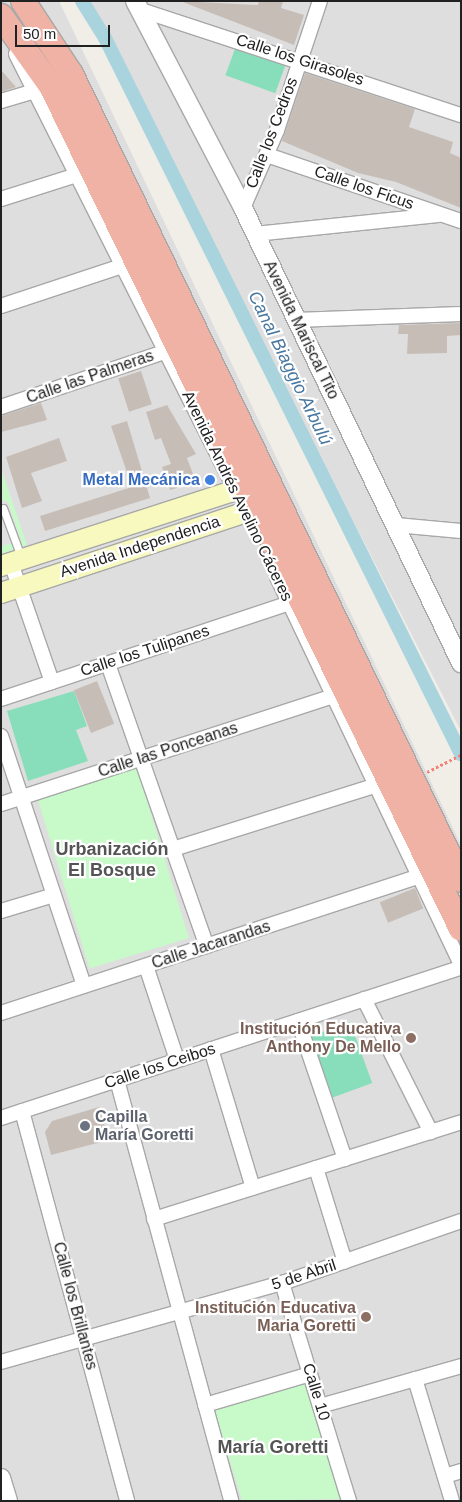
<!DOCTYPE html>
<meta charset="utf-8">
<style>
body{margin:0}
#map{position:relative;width:462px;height:1502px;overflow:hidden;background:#f1eee8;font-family:Arial,sans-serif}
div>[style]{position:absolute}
.residential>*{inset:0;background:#dfdede}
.park>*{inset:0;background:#c7f9c9;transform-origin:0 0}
.pitch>*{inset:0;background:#88deba;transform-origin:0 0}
.parking>*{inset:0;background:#e1e1e1}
.canal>*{height:14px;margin:-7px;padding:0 7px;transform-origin:7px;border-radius:7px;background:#a9d3dd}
.building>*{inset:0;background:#c6bdb7;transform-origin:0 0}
.path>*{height:2.5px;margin-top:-1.25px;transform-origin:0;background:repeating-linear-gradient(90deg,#f77c73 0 2.5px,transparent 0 5px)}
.roads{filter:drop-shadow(1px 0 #a8a8a8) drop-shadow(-1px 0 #a8a8a8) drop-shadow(0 1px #a8a8a8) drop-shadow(0 -1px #a8a8a8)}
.service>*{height:7px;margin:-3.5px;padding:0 3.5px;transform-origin:3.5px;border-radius:3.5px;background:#fff}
.minor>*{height:14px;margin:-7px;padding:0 7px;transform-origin:7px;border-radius:7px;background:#fff}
.tertiary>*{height:18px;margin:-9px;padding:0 9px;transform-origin:9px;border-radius:9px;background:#fff}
.secondary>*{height:20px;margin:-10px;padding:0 10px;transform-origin:10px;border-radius:10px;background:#f8f9be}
.trunk>*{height:24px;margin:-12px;padding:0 12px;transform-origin:12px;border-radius:12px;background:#f0b2a4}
.dots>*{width:14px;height:14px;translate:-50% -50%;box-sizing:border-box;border:2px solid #fff;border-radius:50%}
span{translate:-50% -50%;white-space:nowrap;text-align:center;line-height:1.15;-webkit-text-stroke:4.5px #fff;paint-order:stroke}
.street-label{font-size:16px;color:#212121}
.shop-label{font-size:16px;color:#366cbe;font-weight:700}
.right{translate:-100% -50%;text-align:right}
.education-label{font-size:16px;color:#785e54;font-weight:700}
.worship-label{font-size:16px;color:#5b616d;font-weight:700}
.left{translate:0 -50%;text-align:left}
.water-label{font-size:18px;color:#4877a0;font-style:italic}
.neighbourhood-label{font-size:18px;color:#545454;font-weight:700}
.frame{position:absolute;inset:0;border:2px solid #212121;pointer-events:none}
.scale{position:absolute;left:15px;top:25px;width:95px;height:22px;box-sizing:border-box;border:2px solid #212121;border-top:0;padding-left:6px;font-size:15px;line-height:18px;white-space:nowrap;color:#212121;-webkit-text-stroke:4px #fff;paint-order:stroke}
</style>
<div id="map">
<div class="residential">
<div style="clip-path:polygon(1px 1px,59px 1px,461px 845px,461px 1501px,1px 1501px)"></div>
<div style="clip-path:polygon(86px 1px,461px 1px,461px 731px,167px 158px)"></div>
</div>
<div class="park">
<div style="clip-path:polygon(1px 468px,27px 545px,1px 554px)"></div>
<div style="left:136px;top:765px;width:181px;height:104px;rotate:73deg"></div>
<div style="clip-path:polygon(308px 1380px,344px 1499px,242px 1501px,214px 1408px)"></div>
</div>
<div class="pitch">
<div style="left:236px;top:46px;width:53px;height:31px;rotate:20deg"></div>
<div style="clip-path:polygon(74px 691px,87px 726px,76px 730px,88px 761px,28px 781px,7px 711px)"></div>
<div style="left:350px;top:1022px;width:65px;height:42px;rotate:70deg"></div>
</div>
<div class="parking">
<div style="clip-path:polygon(1px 500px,8px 502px,21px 540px,2px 546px)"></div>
</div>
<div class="canal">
<div style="left:82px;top:1px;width:44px;rotate:58.1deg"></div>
<div style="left:105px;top:38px;width:800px;rotate:63.56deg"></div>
</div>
<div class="building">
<div style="clip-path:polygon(180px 1px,258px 5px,259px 1px,283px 1px,281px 8px,304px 15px,294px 45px)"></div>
<div style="clip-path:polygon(1px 70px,16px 87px,1px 92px)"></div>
<div style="clip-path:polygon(305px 73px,415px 109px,409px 127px,453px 142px,450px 153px,461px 158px,461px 208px,396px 182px,358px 173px,282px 141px)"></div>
<div style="clip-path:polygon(461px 323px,461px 335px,447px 336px,447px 353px,407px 354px,408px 334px,398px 334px,399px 325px)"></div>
<div style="left:141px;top:371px;width:35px;height:24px;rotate:72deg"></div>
<div style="clip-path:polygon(41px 403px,47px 420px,1px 432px,1px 416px)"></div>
<div style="clip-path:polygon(167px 405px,196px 454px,187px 458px,196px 482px,170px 490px,162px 467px,171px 464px,161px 438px,155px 440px,146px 412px)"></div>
<div style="clip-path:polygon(127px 421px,150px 498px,45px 531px,40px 516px,132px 487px,111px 426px)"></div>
<div style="clip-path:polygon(59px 438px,67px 461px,31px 473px,42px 501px,22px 508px,6px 457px)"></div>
<div style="left:97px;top:681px;width:46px;height:25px;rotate:68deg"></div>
<div style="left:415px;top:888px;width:22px;height:38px;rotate:68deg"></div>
<div style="clip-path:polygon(99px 1107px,109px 1140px,51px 1155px,45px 1132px,52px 1121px)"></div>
</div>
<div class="path">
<div style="left:427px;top:772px;width:38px;rotate:-27deg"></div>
</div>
<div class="roads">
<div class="service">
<div style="left:3px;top:508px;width:52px;rotate:69.8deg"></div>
</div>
<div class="minor">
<div style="left:138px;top:9px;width:340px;rotate:18.2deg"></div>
<div style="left:16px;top:54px;width:486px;rotate:63.3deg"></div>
<div style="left:1px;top:101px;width:46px;rotate:-16.5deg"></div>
<div style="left:267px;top:155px;width:205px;rotate:18.8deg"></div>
<div style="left:1px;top:199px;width:89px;rotate:-17.6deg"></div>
<div style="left:243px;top:208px;width:85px;rotate:-66.4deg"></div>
<div style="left:277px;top:130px;width:136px;rotate:-71.6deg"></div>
<div style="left:255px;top:234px;width:184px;rotate:-5.9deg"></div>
<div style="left:1px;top:306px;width:137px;rotate:-18.3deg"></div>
<div style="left:295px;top:320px;width:166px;rotate:-2.1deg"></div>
<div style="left:1px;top:407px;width:182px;rotate:-18.6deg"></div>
<div style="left:396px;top:525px;width:65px;rotate:5.3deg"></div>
<div style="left:11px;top:563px;width:126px;rotate:71deg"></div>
<div style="left:277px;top:577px;width:429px;rotate:64.6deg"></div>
<div style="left:108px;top:664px;width:299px;rotate:70.7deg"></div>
<div style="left:1px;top:699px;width:304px;rotate:-18.4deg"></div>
<div style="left:1px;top:736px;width:263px;rotate:71.6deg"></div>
<div style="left:1px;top:804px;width:350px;rotate:-18deg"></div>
<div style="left:173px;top:849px;width:214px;rotate:-17.4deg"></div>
<div style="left:1px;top:911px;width:55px;rotate:-16.8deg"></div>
<div style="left:146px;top:966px;width:99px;rotate:71.7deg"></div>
<div style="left:364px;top:999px;width:149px;rotate:63.3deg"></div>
<div style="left:1px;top:1013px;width:442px;rotate:-18.1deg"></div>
<div style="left:298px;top:1021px;width:146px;rotate:71.2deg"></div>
<div style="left:211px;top:1049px;width:145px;rotate:73.2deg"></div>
<div style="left:117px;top:1080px;width:436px;rotate:74.8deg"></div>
<div style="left:22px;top:1111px;width:404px;rotate:74.9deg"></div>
<div style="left:1px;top:1118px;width:484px;rotate:-18.1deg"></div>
<div style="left:316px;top:1168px;width:98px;rotate:72.9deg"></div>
<div style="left:154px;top:1219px;width:322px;rotate:-17.5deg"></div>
<div style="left:282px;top:1283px;width:228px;rotate:72.9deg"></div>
<div style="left:1px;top:1362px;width:292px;rotate:-15.7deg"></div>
<div style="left:282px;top:1283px;width:189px;rotate:-19.1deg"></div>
<div style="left:415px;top:1379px;width:127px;rotate:73.1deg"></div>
<div style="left:205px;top:1405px;width:109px;rotate:-16.4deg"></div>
<div style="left:320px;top:1406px;width:147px;rotate:-15.8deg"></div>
<div style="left:445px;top:1476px;width:17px;rotate:-17deg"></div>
</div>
<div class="tertiary">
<div style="left:135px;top:1px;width:233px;rotate:62.4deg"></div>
<div style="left:243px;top:208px;width:505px;rotate:64.4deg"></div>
<div style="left:1px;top:1478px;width:24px;rotate:73deg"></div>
</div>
<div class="secondary">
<div style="left:1px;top:566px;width:273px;rotate:-17.9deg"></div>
<div style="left:1px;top:593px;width:283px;rotate:-18.3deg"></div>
</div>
<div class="trunk">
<div style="left:23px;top:1px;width:87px;rotate:56.7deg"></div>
<div style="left:71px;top:74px;width:895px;rotate:64.18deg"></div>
<div style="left:1px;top:16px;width:86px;rotate:54.5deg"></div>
<div style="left:51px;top:86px;width:937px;rotate:64.06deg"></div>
</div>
</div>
<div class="dots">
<div style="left:210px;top:480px;background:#3f7fe0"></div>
<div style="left:411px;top:1038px;background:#8d6e63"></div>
<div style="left:85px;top:1126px;background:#6b7280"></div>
<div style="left:366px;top:1317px;background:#8d6e63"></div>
</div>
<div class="street-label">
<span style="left:300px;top:60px;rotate:18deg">Calle los Girasoles</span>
<span style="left:272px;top:133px;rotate:-69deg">Calle los Cedros</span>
<span style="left:364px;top:188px;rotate:19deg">Calle los Ficus</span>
<span style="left:301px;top:330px;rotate:64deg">Avenida Mariscal Tito</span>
<span style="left:90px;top:377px;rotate:-19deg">Calle las Palmeras</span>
<span style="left:237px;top:496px;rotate:64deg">Avenida Andrés Avelino Cáceres</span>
<span style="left:140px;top:547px;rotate:-18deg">Avenida Independencia</span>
<span style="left:145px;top:651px;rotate:-18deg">Calle los Tulipanes</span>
<span style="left:168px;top:750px;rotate:-18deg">Calle las Ponceanas</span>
<span style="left:211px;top:945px;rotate:-18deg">Calle Jacarandas</span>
<span style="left:160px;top:1066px;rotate:-18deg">Calle los Ceibos</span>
<span style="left:304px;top:1275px;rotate:-18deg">5 de Abril</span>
<span style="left:75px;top:1306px;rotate:75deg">Calle los Brillantes</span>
<span style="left:316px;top:1392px;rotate:73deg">Calle 10</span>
</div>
<div class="shop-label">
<span class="right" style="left:200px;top:480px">Metal Mecánica</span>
</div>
<div class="education-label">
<span class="right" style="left:401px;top:1038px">Institución Educativa<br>Anthony De Mello</span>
<span class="right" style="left:356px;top:1317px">Institución Educativa<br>Maria Goretti</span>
</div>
<div class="worship-label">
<span class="left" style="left:95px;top:1126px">Capilla<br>María Goretti</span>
</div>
<div class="water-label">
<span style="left:290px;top:368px;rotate:64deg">Canal Biaggio Arbulú</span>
</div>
<div class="neighbourhood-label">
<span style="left:112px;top:860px">Urbanización<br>El Bosque</span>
<span style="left:273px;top:1447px">María Goretti</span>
</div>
<div class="frame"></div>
<div class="scale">50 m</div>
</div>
